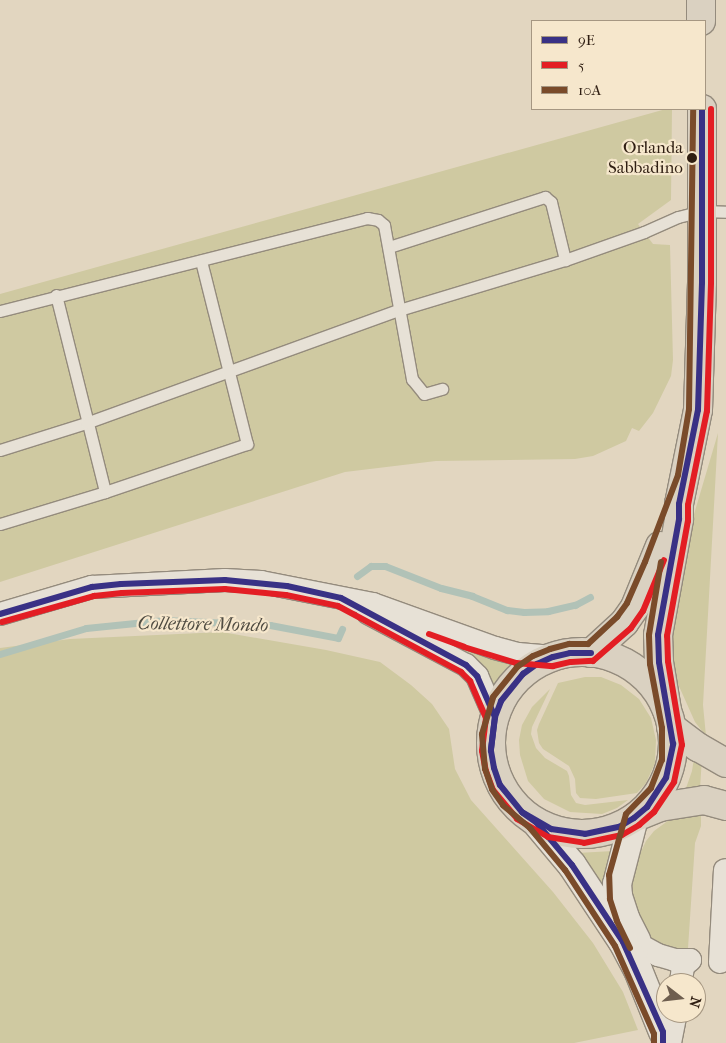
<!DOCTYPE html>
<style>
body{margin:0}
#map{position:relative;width:726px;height:1043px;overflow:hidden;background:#e2d6c0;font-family:"IM FELL French Canon",serif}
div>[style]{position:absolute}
.green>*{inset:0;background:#cfc9a1}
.stream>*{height:7px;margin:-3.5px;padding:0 3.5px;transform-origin:3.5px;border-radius:3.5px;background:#b1c2b7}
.roads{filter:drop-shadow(1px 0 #948b7d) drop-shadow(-1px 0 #948b7d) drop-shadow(0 1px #948b7d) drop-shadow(0 -1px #948b7d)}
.lane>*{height:11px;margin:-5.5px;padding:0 5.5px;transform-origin:5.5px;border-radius:5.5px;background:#e7e1d6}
.street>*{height:22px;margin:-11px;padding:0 11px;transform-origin:11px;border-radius:11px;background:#e7e1d6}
.secondary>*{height:28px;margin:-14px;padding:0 14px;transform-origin:14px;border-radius:14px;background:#e7e1d6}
.primary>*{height:28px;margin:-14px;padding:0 14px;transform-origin:14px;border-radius:14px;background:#dad1c1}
.primary>.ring{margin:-14px;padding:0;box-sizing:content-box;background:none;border:28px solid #dad1c1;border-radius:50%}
.bus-1>*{height:6px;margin:-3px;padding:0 3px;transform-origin:3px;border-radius:3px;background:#393185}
.bus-2>*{height:6px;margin:-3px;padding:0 3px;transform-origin:3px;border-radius:3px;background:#e31e24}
.bus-3>*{height:6px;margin:-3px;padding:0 3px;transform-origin:3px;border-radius:3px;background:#7a4b2a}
.dots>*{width:14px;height:14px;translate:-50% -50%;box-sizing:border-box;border:2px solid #f6e7cc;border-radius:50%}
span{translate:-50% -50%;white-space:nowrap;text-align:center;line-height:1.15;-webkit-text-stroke:4.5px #f6e7cc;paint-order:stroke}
.bus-label{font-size:17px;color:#2f1e12}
.right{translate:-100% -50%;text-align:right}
.water-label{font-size:19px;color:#504c42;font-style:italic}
.legend{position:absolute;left:531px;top:20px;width:175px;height:90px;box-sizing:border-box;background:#f6e7cc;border:1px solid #a69782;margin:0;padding:6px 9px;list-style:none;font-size:15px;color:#2f1e12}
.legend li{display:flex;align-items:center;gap:10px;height:25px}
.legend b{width:25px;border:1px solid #a69782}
.north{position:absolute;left:656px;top:973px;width:50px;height:50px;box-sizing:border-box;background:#f6e7cc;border:1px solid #a69782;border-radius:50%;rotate:106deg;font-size:14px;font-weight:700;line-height:20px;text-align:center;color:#2f1e12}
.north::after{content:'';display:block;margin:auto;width:18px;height:22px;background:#6e5e4f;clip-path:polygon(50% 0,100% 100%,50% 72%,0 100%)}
</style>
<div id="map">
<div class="green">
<div style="clip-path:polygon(666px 109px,672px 109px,671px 200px,638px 224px,653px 244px,670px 245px,673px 360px,671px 376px,653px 413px,639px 431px,632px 428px,626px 441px,593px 456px,575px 459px,436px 461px,345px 472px,0 582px,0 294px)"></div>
<div style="clip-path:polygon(718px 433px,703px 705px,706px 736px,695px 722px,678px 684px,672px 665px,670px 641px,687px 538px)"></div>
<div style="clip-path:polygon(222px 632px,326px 650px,380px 662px,411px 685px,432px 704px,449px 729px,455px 769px,471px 800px,553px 892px,593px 943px,623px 992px,638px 1030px,574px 1043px,0 1043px,0 648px,70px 639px)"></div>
<div style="clip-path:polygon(455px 646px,465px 648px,515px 664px,496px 688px,486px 672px)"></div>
<div style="clip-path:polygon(585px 677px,601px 677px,621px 685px,639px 699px,651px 718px,656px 740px,655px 763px,646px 783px,637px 793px,596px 799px,580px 798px,576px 793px,575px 779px,569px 766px,543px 749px,539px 743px,537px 730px,539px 724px,558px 683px)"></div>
<div style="clip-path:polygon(550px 689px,532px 727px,531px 734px,536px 748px,545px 758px,567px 771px,569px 776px,571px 795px,576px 803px,585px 805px,628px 800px,617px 808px,602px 814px,570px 812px,544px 799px,528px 781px,520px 755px,519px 740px,522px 725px,532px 707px)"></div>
<div style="clip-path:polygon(695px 752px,702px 757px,700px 789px,685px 791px,692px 771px)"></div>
<div style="clip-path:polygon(689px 813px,701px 813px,701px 826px,695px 843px,688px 948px,666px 948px,654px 942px,639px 920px,633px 902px,632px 871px,646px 841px,654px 831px,669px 820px)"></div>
<div style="clip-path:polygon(613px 851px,607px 899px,577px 853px)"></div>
</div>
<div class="stream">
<div style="left:357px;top:576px;width:17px;rotate:-36deg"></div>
<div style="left:371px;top:566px;width:14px"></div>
<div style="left:385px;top:566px;width:60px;rotate:21.4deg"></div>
<div style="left:441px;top:588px;width:32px;rotate:14deg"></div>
<div style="left:472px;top:596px;width:38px;rotate:22deg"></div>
<div style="left:507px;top:610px;width:17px;rotate:7deg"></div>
<div style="left:524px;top:612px;width:24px;rotate:-2deg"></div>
<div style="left:548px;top:611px;width:28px;rotate:-13deg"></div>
<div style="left:575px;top:605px;width:17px;rotate:-28deg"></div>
<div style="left:0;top:654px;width:90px;rotate:-16.8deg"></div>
<div style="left:86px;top:628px;width:79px;rotate:-5.8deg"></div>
<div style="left:165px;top:620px;width:105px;rotate:2.7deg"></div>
<div style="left:270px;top:625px;width:69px;rotate:10.8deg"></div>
<div style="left:338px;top:638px;width:10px;rotate:-66deg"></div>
</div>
<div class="roads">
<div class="lane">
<div style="left:389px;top:247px;width:164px;rotate:-17.8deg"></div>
<div style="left:545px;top:197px;width:8px;rotate:40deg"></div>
<div style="left:551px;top:202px;width:60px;rotate:76.4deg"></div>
<div style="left:56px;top:295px;width:203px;rotate:76deg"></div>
<div style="left:0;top:311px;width:379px;rotate:-14.2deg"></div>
<div style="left:367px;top:218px;width:11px;rotate:10deg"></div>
<div style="left:378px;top:220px;width:8px;rotate:40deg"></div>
<div style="left:384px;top:225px;width:157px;rotate:79.7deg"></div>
<div style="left:412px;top:379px;width:19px;rotate:51deg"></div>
<div style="left:424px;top:394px;width:19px;rotate:-16deg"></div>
<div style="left:0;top:450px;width:90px;rotate:-17.4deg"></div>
<div style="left:86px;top:423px;width:333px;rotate:-19.9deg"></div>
<div style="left:399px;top:310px;width:173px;rotate:-16.8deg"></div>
<div style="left:565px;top:260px;width:84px;rotate:-19.5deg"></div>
<div style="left:644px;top:232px;width:37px;rotate:-24deg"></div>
<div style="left:678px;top:217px;width:25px;rotate:-14deg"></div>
<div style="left:702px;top:211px;width:24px;rotate:2deg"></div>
<div style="left:0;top:524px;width:110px;rotate:-16.9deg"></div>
<div style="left:105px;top:492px;width:150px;rotate:-18.7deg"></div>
<div style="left:247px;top:444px;width:189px;rotate:-104.1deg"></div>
</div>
<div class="street">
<div style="left:368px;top:613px;width:111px;rotate:28deg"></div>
<div style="left:466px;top:665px;width:16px;rotate:45deg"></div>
<div style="left:477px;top:676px;width:45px;rotate:66.3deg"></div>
<div style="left:0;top:614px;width:96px;rotate:-16.4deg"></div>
<div style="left:92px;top:587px;width:133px;rotate:-3deg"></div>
<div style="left:225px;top:580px;width:36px;rotate:3deg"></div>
<div style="left:261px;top:582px;width:114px;rotate:11.1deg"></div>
<div style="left:373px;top:604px;width:130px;rotate:19.8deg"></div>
<div style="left:495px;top:648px;width:24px;rotate:15deg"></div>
<div style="left:518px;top:654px;width:35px;rotate:5deg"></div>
<div style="left:638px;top:944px;width:23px;rotate:29deg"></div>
<div style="left:658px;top:955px;width:18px;rotate:16deg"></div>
<div style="left:675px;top:960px;width:15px"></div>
<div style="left:690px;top:960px;width:9px;rotate:139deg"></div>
<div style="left:683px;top:966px;width:17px;rotate:97deg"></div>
<div style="left:720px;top:962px;width:92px;rotate:-86.9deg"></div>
<div style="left:670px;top:1043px;width:31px;rotate:-79deg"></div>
</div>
<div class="secondary">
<div style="left:634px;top:818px;width:68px;rotate:104.4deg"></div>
<div style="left:617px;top:884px;width:12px;rotate:85deg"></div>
<div style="left:618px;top:896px;width:23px;rotate:72deg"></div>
<div style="left:625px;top:918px;width:25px;rotate:63deg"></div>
<div style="left:536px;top:822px;width:56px;rotate:50.1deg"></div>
<div style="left:572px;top:865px;width:92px;rotate:56.5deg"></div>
<div style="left:623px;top:942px;width:32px;rotate:62deg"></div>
<div style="left:638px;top:970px;width:67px;rotate:68deg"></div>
</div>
<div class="primary">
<div style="left:701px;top:0;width:21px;rotate:90deg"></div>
<div class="ring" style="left:491px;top:652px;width:154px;height:154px"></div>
<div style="left:591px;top:653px;width:45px;rotate:-42.3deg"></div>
<div style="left:624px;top:623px;width:19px;rotate:-55deg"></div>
<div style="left:635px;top:607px;width:66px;rotate:-67.7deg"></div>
<div style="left:667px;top:710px;width:49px;rotate:-99.5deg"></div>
<div style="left:659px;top:662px;width:27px;rotate:-92deg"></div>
<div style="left:658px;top:635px;width:118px;rotate:-79.7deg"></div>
<div style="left:679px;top:519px;width:15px;rotate:-90deg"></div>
<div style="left:679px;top:504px;width:96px;rotate:-78.6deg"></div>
<div style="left:698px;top:410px;width:128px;rotate:-88.2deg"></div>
<div style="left:702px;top:282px;width:173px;rotate:-90deg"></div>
<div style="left:671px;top:727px;width:34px;rotate:37deg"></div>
<div style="left:698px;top:747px;width:32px;rotate:30deg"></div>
<div style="left:638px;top:816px;width:24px;rotate:-22deg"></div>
<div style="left:660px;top:807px;width:45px;rotate:-9deg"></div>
<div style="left:704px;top:800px;width:23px;rotate:15deg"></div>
</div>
</div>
<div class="bus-1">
<div style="left:0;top:614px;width:96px;rotate:-16.4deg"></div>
<div style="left:92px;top:587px;width:29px;rotate:-6deg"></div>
<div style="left:121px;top:584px;width:104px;rotate:-2.2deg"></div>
<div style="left:225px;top:580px;width:62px;rotate:5.5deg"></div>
<div style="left:287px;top:586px;width:55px;rotate:12.5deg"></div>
<div style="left:341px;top:598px;width:142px;rotate:28.2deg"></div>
<div style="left:466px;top:665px;width:16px;rotate:45deg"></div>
<div style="left:477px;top:676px;width:45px;rotate:66.3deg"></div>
<div style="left:495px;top:717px;width:34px;rotate:97deg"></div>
<div style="left:491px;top:751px;width:17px;rotate:80deg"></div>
<div style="left:494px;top:768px;width:18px;rotate:71deg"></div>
<div style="left:500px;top:785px;width:35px;rotate:51deg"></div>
<div style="left:522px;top:812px;width:34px;rotate:30deg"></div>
<div style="left:551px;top:829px;width:34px;rotate:8deg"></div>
<div style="left:585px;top:834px;width:35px;rotate:-12deg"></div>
<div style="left:619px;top:827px;width:17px;rotate:-31deg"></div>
<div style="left:634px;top:818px;width:17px;rotate:-40deg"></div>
<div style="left:647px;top:807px;width:35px;rotate:-57deg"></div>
<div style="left:666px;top:778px;width:35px;rotate:-78deg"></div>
<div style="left:673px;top:744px;width:83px;rotate:-99.7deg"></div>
<div style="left:659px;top:662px;width:27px;rotate:-92deg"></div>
<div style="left:658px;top:635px;width:118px;rotate:-79.7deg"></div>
<div style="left:679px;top:519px;width:15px;rotate:-90deg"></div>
<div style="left:679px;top:504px;width:96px;rotate:-78.6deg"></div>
<div style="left:698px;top:410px;width:128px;rotate:-88.2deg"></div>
<div style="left:702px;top:282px;width:173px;rotate:-90deg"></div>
<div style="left:491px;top:749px;width:32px;rotate:-83deg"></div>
<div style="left:495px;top:717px;width:17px;rotate:-69deg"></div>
<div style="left:501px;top:701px;width:35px;rotate:-51deg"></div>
<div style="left:523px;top:674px;width:17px;rotate:-36deg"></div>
<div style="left:537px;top:664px;width:17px;rotate:-24deg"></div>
<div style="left:553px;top:657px;width:17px;rotate:-13deg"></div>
<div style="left:570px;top:653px;width:21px"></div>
<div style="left:523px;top:813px;width:16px;rotate:35deg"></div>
<div style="left:536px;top:822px;width:56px;rotate:50.1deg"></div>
<div style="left:572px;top:865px;width:92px;rotate:56.5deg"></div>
<div style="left:623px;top:942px;width:98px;rotate:66deg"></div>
<div style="left:663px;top:1032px;width:11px;rotate:90deg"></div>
</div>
<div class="bus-2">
<div style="left:2px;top:622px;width:96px;rotate:-15.8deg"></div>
<div style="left:94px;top:596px;width:28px;rotate:-6deg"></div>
<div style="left:122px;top:593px;width:103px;rotate:-2.2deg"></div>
<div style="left:225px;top:589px;width:61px;rotate:5.6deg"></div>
<div style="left:286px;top:595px;width:53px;rotate:11.9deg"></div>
<div style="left:338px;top:606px;width:140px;rotate:28.2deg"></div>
<div style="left:461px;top:672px;width:13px;rotate:45deg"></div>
<div style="left:470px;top:681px;width:40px;rotate:66.6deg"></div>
<div style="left:486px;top:718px;width:33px;rotate:97deg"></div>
<div style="left:482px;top:751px;width:20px;rotate:79deg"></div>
<div style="left:486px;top:771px;width:20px;rotate:70deg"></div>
<div style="left:493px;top:790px;width:38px;rotate:50deg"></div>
<div style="left:517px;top:819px;width:36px;rotate:30deg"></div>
<div style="left:548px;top:837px;width:36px;rotate:9deg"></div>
<div style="left:584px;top:843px;width:39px;rotate:-12deg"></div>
<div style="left:622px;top:835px;width:20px;rotate:-30deg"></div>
<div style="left:639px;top:825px;width:20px;rotate:-41deg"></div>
<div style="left:654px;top:812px;width:36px;rotate:-56deg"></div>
<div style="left:674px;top:782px;width:38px;rotate:-78deg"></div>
<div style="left:682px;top:745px;width:85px;rotate:-99.5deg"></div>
<div style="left:668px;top:661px;width:25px;rotate:-92deg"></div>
<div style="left:667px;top:636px;width:117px;rotate:-79.7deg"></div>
<div style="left:688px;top:521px;width:16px;rotate:-90deg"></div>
<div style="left:688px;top:505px;width:96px;rotate:-78.6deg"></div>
<div style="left:707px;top:411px;width:129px;rotate:-88.2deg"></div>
<div style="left:711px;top:282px;width:173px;rotate:-90deg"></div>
<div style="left:429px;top:634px;width:37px;rotate:20deg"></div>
<div style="left:464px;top:647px;width:54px;rotate:17.1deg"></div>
<div style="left:516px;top:663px;width:37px;rotate:5deg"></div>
<div style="left:553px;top:666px;width:18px;rotate:-13deg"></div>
<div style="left:571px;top:662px;width:22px;rotate:-3deg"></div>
<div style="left:593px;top:661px;width:50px;rotate:-41deg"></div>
<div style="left:631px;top:628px;width:21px;rotate:-55deg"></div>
<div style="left:643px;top:611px;width:55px;rotate:-67.6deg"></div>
</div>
<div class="bus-3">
<div style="left:630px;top:948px;width:30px;rotate:-116deg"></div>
<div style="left:617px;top:921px;width:23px;rotate:-108deg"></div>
<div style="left:610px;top:899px;width:24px;rotate:-92deg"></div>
<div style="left:609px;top:875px;width:63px;rotate:-74.4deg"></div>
<div style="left:626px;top:814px;width:36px;rotate:-46deg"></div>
<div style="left:651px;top:788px;width:30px;rotate:-69deg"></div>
<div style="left:662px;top:760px;width:32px;rotate:-90deg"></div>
<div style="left:662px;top:728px;width:65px;rotate:-100.6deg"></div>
<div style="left:650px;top:664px;width:29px;rotate:-92deg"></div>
<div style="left:649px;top:635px;width:74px;rotate:-80.7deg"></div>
<div style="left:654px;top:1043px;width:9px;rotate:-90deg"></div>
<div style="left:654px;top:1034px;width:96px;rotate:-113.9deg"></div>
<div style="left:615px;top:946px;width:91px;rotate:-123.3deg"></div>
<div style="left:565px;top:870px;width:55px;rotate:-129.8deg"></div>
<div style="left:530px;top:828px;width:35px;rotate:-140deg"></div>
<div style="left:503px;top:805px;width:19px;rotate:-125deg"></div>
<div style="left:492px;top:789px;width:21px;rotate:-109deg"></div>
<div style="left:485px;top:769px;width:35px;rotate:-95deg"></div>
<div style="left:482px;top:734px;width:39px;rotate:-73deg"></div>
<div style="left:493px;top:697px;width:38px;rotate:-51deg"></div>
<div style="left:517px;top:667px;width:19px;rotate:-35deg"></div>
<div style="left:533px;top:656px;width:18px;rotate:-22deg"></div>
<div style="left:550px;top:649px;width:20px;rotate:-15deg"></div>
<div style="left:569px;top:644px;width:19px"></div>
<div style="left:588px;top:644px;width:40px;rotate:-43deg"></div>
<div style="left:617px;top:617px;width:17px;rotate:-54deg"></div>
<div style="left:627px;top:603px;width:45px;rotate:-66.3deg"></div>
<div style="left:645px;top:562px;width:93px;rotate:-69.2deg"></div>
<div style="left:678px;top:475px;width:67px;rotate:-80.5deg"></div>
<div style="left:689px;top:409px;width:300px;rotate:-89.2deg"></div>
</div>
<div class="dots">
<div style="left:692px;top:158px;background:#2f1e12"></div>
</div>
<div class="bus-label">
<span class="right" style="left:683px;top:158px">Orlanda<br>Sabbadino</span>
</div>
<div class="water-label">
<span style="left:203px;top:625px;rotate:1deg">Collettore Mondo</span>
</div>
<ul class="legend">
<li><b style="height:6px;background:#393185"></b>9E</li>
<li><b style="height:6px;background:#e31e24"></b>5</li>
<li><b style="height:6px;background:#7a4b2a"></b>10A</li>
</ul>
<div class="north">N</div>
</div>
